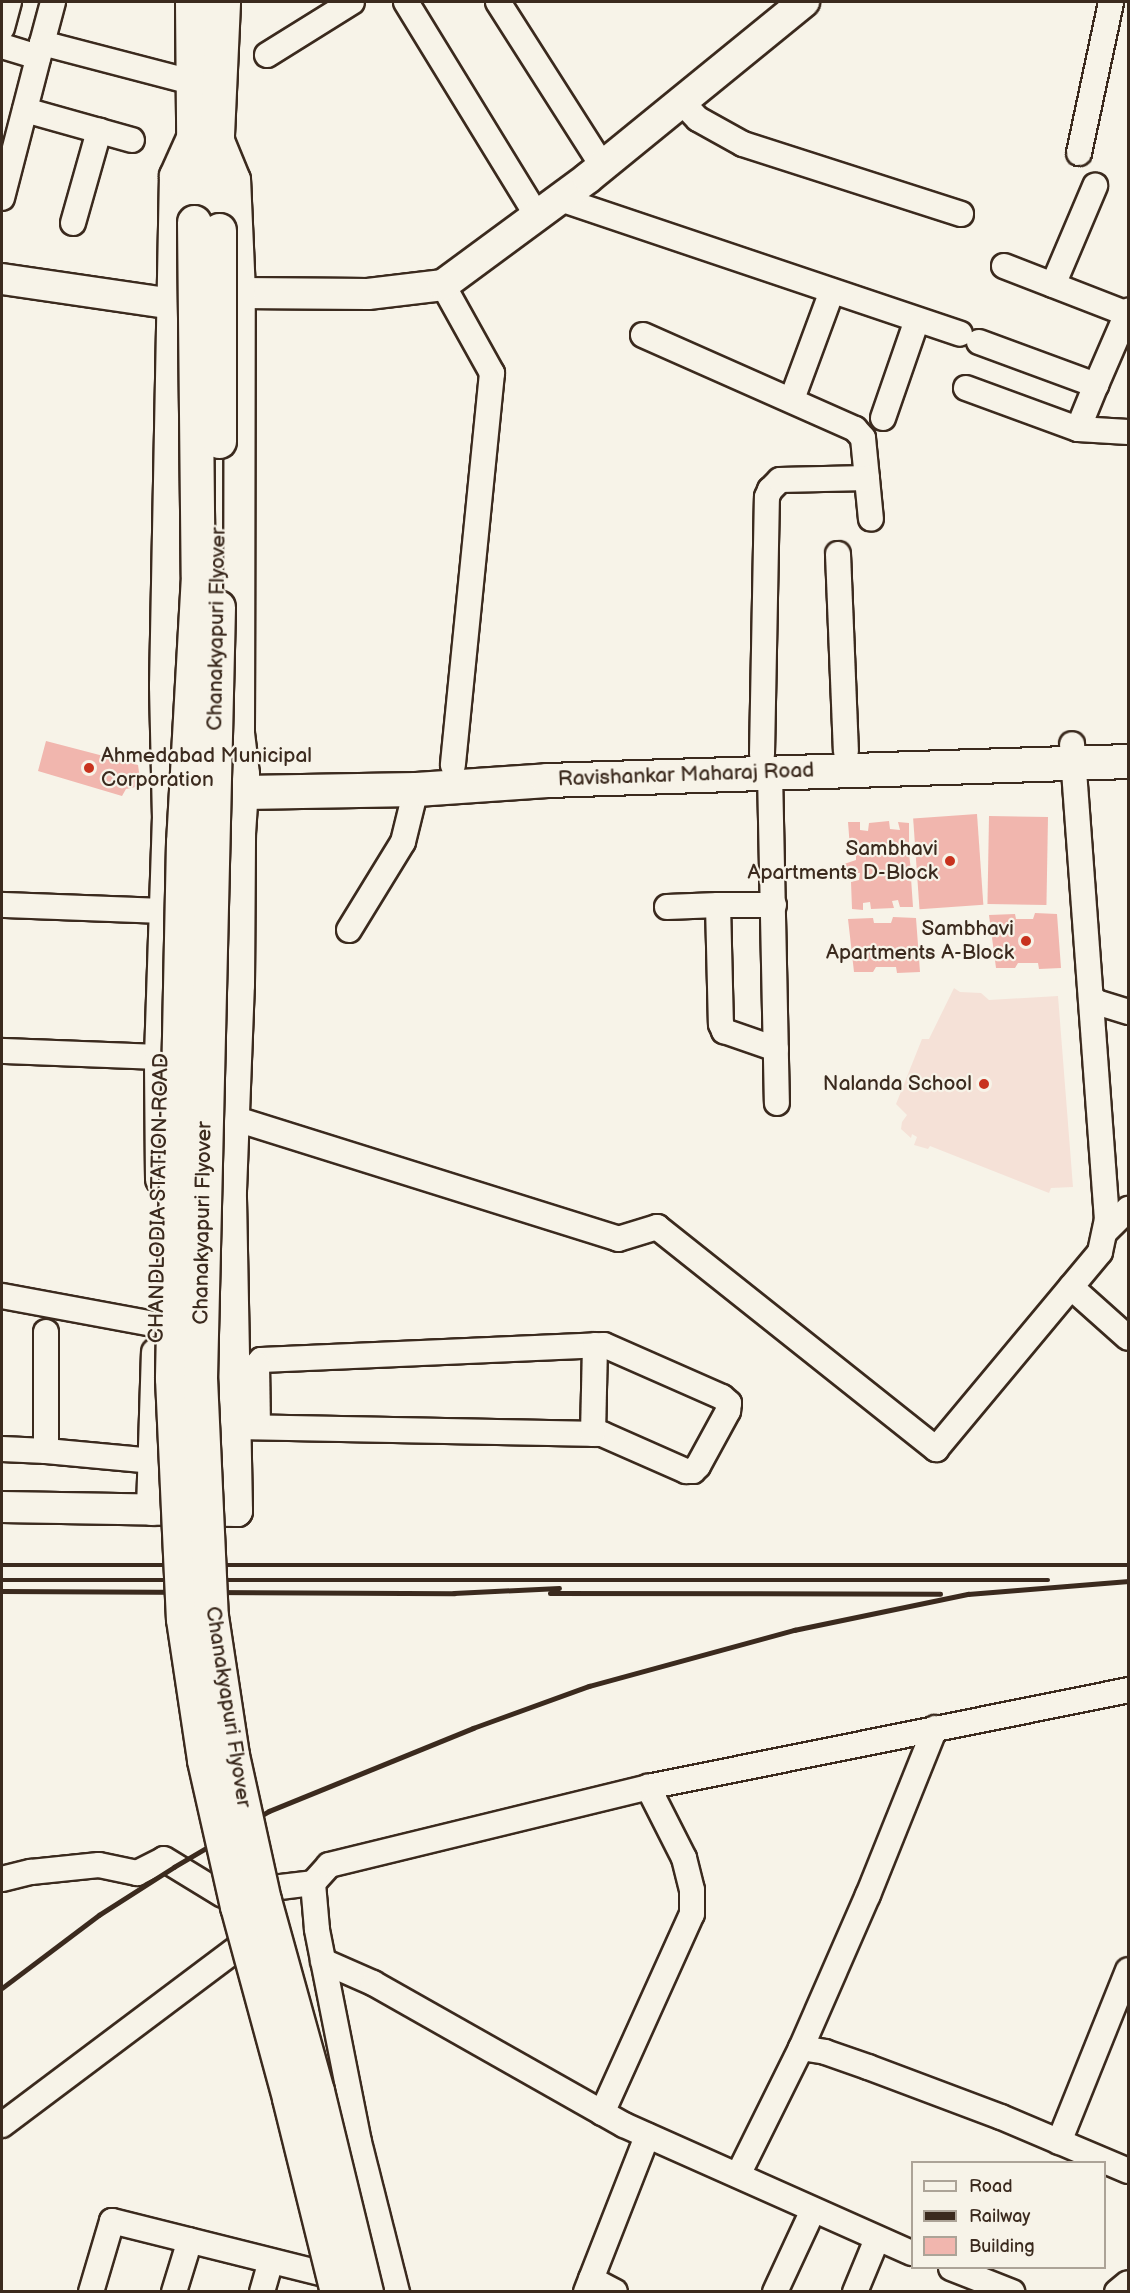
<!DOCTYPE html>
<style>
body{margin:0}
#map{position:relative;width:1130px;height:2293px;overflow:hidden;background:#f7f3e8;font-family:"Balsamiq Sans",sans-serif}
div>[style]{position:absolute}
.built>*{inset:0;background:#f5e1d7}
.building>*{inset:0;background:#f1b6ae;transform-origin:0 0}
.roads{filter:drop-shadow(2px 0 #3b2a1e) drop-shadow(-2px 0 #3b2a1e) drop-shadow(0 2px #3b2a1e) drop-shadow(0 -2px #3b2a1e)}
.minor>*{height:24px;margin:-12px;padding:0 12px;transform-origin:12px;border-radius:12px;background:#f7f3e8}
.tertiary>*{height:30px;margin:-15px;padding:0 15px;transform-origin:15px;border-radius:15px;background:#f7f3e8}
.secondary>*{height:33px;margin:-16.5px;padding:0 16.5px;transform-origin:16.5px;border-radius:16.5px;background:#f7f3e8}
.rail>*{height:4.5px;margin:-2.25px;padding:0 2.25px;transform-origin:2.25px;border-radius:2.25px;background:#3b2a1e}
.bridges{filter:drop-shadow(2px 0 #3b2a1e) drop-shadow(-2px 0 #3b2a1e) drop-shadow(0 2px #3b2a1e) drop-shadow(0 -2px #3b2a1e)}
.secondary-bridge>*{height:33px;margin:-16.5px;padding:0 16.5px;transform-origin:16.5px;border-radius:16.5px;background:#f7f3e8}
.dots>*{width:16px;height:16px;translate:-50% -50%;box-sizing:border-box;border:3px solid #f7f3e8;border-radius:50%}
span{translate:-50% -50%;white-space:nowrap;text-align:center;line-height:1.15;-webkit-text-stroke:4.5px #f7f3e8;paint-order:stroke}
.street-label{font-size:21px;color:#3b2a1e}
.poi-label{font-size:21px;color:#3b2a1e}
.left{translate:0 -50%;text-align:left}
.right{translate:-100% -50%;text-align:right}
.frame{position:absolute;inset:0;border:3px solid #3b2a1e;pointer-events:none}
.legend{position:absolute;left:911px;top:2161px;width:195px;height:108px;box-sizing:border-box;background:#f7f3e8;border:2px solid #aca397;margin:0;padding:8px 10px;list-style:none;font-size:18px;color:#3b2a1e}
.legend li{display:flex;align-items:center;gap:12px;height:30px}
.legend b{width:30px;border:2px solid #aca397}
</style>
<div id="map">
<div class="built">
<div style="clip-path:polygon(954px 988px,960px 992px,981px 993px,989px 1000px,1058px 996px,1073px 1187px,1051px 1188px,1049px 1193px,930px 1146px,928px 1149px,914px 1145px,917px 1137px,912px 1134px,911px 1138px,901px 1129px,902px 1122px,907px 1115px,896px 1104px,922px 1039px,929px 1039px)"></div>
</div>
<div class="building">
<div style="clip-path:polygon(46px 741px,138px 765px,141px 786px,126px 789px,122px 796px,38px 771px)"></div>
<div style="left:977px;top:814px;width:91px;height:64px;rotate:86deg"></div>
<div style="left:989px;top:816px;width:59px;height:88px;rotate:1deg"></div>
<div style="clip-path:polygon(889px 821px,890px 829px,900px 830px,898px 822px,909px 823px,909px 846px,903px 845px,902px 855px,909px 854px,911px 870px,903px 871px,905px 879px,911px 878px,913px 907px,900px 907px,898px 900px,892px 901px,894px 908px,871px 909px,870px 902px,863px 903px,863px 910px,852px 909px,851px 882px,859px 880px,860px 873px,848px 873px,844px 864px,856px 860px,856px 849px,850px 848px,848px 822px,860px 822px,860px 830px,868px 831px,869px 823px)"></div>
<div style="clip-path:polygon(1035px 913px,1057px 914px,1061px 968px,1039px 969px,1038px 963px,1018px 963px,1015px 968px,996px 968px,989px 915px,1015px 914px,1016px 919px,1033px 919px)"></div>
<div style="clip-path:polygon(893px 917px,916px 918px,920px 972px,897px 973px,896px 967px,876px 967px,873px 972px,854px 972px,848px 919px,873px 918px,874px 923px,891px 923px)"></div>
</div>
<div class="roads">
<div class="minor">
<div style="left:53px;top:2px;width:42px;rotate:105deg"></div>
<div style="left:42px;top:43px;width:155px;rotate:14.6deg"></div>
<div style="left:406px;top:2px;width:251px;rotate:58.5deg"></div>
<div style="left:498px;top:2px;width:196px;rotate:57.5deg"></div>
<div style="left:2px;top:28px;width:27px;rotate:-75deg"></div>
<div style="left:2px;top:46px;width:38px;rotate:17deg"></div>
<div style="left:267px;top:55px;width:100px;rotate:-31.9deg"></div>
<div style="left:682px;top:102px;width:23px;rotate:47deg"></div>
<div style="left:698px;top:119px;width:51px;rotate:29.1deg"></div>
<div style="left:743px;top:144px;width:229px;rotate:17.8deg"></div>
<div style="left:25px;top:110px;width:111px;rotate:15.7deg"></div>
<div style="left:1079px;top:153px;width:154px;rotate:-78deg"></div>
<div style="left:2px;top:198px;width:160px;rotate:-75.5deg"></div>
<div style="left:560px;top:199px;width:422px;rotate:18.6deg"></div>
<div style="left:73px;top:223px;width:96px;rotate:-74.2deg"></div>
<div style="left:1004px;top:266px;width:133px;rotate:21.2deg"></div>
<div style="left:443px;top:285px;width:101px;rotate:60.9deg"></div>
<div style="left:492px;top:373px;width:394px;rotate:95.7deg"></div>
<div style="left:1053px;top:285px;width:108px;rotate:-67deg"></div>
<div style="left:643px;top:335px;width:232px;rotate:23.9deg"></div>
<div style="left:855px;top:429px;width:12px;rotate:48deg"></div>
<div style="left:863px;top:438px;width:81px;rotate:84.4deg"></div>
<div style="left:979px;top:342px;width:125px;rotate:20.2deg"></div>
<div style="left:1096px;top:385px;width:81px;rotate:-66.6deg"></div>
<div style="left:966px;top:388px;width:119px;rotate:20.1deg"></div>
<div style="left:1078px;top:429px;width:48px;rotate:-67.8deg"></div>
<div style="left:792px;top:399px;width:115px;rotate:-69.7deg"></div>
<div style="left:883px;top:418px;width:104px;rotate:-70.9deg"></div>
<div style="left:1078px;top:429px;width:50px;rotate:3.4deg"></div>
<div style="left:838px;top:554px;width:197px;rotate:87.7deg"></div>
<div style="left:762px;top:754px;width:257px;rotate:-88.9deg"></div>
<div style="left:767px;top:497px;width:8px;rotate:-67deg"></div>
<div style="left:770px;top:490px;width:14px;rotate:-45deg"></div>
<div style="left:780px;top:480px;width:87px;rotate:-1.3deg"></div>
<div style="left:770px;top:773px;width:330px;rotate:88.8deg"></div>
<div style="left:2px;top:905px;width:163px;rotate:2.1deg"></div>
<div style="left:774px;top:905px;width:56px;rotate:180deg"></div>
<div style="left:718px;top:905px;width:119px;rotate:88.6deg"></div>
<div style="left:721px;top:1024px;width:8px;rotate:67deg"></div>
<div style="left:724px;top:1031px;width:55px;rotate:19.1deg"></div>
<div style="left:667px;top:907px;width:51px;rotate:-2.2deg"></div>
<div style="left:349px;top:930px;width:103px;rotate:-58.5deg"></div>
<div style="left:403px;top:842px;width:55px;rotate:-76.2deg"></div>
<div style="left:1091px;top:996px;width:8px;rotate:50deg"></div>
<div style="left:1096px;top:1002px;width:34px;rotate:17deg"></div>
<div style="left:2px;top:1051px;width:158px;rotate:2.2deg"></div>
<div style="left:233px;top:1118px;width:404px;rotate:17.4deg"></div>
<div style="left:618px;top:1239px;width:41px;rotate:-17.1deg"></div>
<div style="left:657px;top:1227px;width:357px;rotate:38.5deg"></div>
<div style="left:936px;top:1449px;width:256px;rotate:-50.2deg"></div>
<div style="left:1100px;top:1252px;width:33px;rotate:-78deg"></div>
<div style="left:1107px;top:1220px;width:477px;rotate:-94.2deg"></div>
<div style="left:1105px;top:1232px;width:33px;rotate:-45deg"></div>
<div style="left:1071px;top:1287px;width:76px;rotate:41.8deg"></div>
<div style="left:2px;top:1296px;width:159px;rotate:10.5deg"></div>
<div style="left:236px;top:1427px;width:366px;rotate:1.1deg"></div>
<div style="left:602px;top:1434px;width:92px;rotate:23.8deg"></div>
<div style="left:686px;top:1471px;width:7px"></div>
<div style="left:693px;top:1471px;width:7px;rotate:-45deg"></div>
<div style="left:698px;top:1466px;width:63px;rotate:-61.4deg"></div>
<div style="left:728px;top:1411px;width:8px;rotate:-83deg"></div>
<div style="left:729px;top:1403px;width:9px;rotate:-139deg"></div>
<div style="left:722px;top:1397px;width:129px;rotate:-156.2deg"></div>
<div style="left:604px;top:1345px;width:343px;rotate:177.5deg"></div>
<div style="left:261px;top:1360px;width:6px;rotate:129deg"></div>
<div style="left:257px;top:1365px;width:62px;rotate:89.1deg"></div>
<div style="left:593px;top:1434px;width:89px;rotate:-88.7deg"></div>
<div style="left:2px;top:1449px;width:44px;rotate:2.6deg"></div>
<div style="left:46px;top:1451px;width:119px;rotate:-90deg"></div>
<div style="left:46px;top:1451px;width:108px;rotate:5.3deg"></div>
<div style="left:2px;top:1879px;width:30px;rotate:-14deg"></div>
<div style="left:31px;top:1872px;width:68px;rotate:-5.9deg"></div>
<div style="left:99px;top:1865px;width:39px;rotate:12deg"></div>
<div style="left:137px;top:1873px;width:30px;rotate:-27deg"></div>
<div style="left:164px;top:1859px;width:69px;rotate:31.4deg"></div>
<div style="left:247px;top:1891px;width:66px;rotate:-6.9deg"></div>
<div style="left:323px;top:1961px;width:55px;rotate:23.7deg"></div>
<div style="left:373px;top:1983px;width:288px;rotate:29.5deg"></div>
<div style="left:624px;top:2125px;width:315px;rotate:24deg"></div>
<div style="left:801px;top:2048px;width:167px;rotate:-66.4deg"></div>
<div style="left:868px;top:1895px;width:180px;rotate:-68.1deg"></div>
<div style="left:602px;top:2113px;width:218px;rotate:-65.7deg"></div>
<div style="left:692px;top:1914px;width:24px;rotate:-90deg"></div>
<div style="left:692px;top:1890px;width:33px;rotate:-104deg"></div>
<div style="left:684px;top:1858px;width:80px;rotate:-116.9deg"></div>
<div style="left:2px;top:2125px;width:295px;rotate:-36.9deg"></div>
<div style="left:1059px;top:2142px;width:185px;rotate:-68.1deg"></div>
<div style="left:738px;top:2175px;width:142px;rotate:-63.6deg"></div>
<div style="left:801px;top:2048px;width:24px;rotate:9deg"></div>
<div style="left:825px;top:2052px;width:46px;rotate:19.2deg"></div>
<div style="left:868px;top:2067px;width:142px;rotate:20.6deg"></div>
<div style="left:1001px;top:2117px;width:138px;rotate:23deg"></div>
<div style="left:951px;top:2268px;width:66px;rotate:21.5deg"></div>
<div style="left:591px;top:2279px;width:27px;rotate:28deg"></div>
<div style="left:91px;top:2292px;width:74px;rotate:-73.5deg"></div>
<div style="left:112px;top:2221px;width:214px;rotate:14deg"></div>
<div style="left:174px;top:2292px;width:54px;rotate:-72.9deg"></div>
<div style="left:262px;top:2292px;width:32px;rotate:-74deg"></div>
<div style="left:397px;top:2292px;width:155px;rotate:-104.2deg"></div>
<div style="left:359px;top:2142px;width:217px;rotate:-101.2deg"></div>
<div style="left:317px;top:1929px;width:46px;rotate:-95deg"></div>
<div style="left:313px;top:1883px;width:24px;rotate:-48deg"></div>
<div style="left:329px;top:1865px;width:328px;rotate:-13.7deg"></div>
<div style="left:648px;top:1787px;width:490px;rotate:-11.4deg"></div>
<div style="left:586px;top:2292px;width:168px;rotate:-68.6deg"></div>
<div style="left:775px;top:2292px;width:90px;rotate:-65.1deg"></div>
<div style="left:855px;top:2292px;width:57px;rotate:-67.5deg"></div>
<div style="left:1117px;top:2292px;width:14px;rotate:-39deg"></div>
</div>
<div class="tertiary">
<div style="left:2px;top:279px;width:173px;rotate:8.3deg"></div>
<div style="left:240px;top:293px;width:128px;rotate:0.4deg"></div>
<div style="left:368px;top:294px;width:76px;rotate:-6.8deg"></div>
<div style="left:443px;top:285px;width:180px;rotate:-36.4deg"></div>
<div style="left:588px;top:178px;width:279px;rotate:-39.2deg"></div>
<div style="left:161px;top:1179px;width:122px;rotate:-90.5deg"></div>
<div style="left:160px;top:1057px;width:238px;rotate:-88.1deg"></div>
<div style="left:168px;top:819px;width:133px;rotate:-91.3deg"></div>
<div style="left:165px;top:686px;width:510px;rotate:-88.88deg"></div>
<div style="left:175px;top:176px;width:44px;rotate:-65.8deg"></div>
<div style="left:2px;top:1507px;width:235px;rotate:1deg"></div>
<div style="left:237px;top:1511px;width:320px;rotate:-91.1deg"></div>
<div style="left:231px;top:1191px;width:206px;rotate:-87.8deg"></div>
<div style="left:239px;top:985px;width:151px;rotate:-89.6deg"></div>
<div style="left:240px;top:834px;width:60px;rotate:-86.2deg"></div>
<div style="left:244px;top:774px;width:41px;rotate:-97deg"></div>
<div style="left:239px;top:733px;width:440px;rotate:-89.9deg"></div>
<div style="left:240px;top:293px;width:113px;rotate:-92.5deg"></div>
<div style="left:235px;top:180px;width:42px;rotate:-112.3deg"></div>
<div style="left:152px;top:1510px;width:157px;rotate:-88.2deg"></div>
</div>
<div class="secondary">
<div style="left:192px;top:2px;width:220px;rotate:89.5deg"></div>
<div style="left:219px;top:230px;width:95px;rotate:-91.2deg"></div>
<div style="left:217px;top:135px;width:133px;rotate:-87.4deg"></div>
<div style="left:244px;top:792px;width:172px;rotate:-1deg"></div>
<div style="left:416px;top:789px;width:131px;rotate:-3.9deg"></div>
<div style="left:547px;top:780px;width:581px;rotate:-1.87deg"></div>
</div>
</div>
<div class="rail">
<div style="left:2px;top:1565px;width:1126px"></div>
<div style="left:2px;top:1580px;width:1046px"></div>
<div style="left:2px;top:1591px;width:452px;rotate:0.3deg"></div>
<div style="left:454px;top:1593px;width:105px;rotate:-2.7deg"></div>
<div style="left:550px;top:1593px;width:390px;rotate:0.1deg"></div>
<div style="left:2px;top:1988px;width:121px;rotate:-37deg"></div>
<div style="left:99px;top:1915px;width:89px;rotate:-32.6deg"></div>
<div style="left:174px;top:1867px;width:110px;rotate:-30.5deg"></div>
<div style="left:269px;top:1811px;width:220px;rotate:-22.1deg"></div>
<div style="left:473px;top:1728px;width:123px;rotate:-19.9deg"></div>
<div style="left:589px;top:1686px;width:213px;rotate:-15.3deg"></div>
<div style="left:794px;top:1630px;width:178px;rotate:-11.7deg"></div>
<div style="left:968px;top:1594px;width:161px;rotate:-4.6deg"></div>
</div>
<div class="bridges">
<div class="secondary-bridge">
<div style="left:194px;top:222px;width:353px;rotate:89.4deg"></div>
<div style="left:198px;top:575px;width:267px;rotate:93.2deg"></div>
<div style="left:183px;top:842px;width:536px;rotate:91.18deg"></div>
<div style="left:172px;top:1378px;width:241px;rotate:87.4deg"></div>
<div style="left:183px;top:1619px;width:143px;rotate:81.5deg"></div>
<div style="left:204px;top:1760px;width:150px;rotate:77.3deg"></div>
<div style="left:237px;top:1906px;width:199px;rotate:74.8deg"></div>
<div style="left:289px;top:2098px;width:200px;rotate:76.1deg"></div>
<div style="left:219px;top:230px;width:211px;rotate:90deg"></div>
<div style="left:218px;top:607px;width:771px;rotate:91.34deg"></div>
<div style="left:200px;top:1378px;width:238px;rotate:87.4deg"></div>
<div style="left:211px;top:1616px;width:141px;rotate:81.4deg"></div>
<div style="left:232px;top:1755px;width:148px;rotate:77.6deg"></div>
<div style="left:264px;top:1900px;width:198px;rotate:74.5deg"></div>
<div style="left:317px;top:2091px;width:207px;rotate:76.3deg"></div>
</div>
</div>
<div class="dots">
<div style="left:89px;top:768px;background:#c8321e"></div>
<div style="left:950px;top:861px;background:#c8321e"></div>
<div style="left:1026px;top:941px;background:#c8321e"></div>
<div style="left:984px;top:1084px;background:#c8321e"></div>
</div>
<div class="street-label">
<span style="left:217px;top:629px;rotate:-89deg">Chanakyapuri Flyover</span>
<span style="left:686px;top:775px;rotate:-2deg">Ravishankar Maharaj Road</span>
<span style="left:159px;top:1198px;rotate:-89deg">CHANDLODIA STATION ROAD</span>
<span style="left:203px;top:1223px;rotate:-89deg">Chanakyapuri Flyover</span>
<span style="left:228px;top:1707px;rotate:81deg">Chanakyapuri Flyover</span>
</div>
<div class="poi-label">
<span class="left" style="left:101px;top:768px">Ahmedabad Municipal<br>Corporation</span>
<span class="right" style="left:938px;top:861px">Sambhavi<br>Apartments D-Block</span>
<span class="right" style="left:1014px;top:941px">Sambhavi<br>Apartments A-Block</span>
<span class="right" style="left:972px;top:1084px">Nalanda School</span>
</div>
<div class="frame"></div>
<ul class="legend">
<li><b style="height:8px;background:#f7f3e8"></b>Road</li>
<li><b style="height:8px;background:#3b2a1e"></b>Railway</li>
<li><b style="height:16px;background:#f1b6ae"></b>Building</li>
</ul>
</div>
